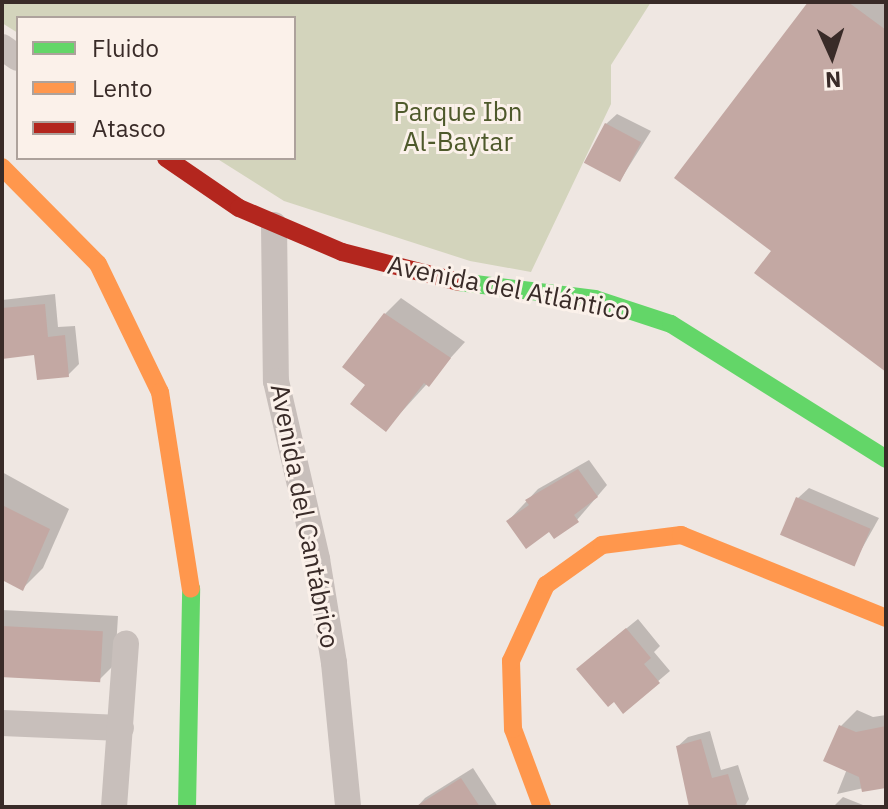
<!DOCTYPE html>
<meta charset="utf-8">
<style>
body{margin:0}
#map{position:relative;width:888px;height:809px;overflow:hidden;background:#efe7e2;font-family:"IBM Plex Sans",sans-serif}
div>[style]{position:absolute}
.green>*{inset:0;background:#d3d4bc}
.shadow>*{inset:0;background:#0003}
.building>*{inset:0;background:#c3a8a3;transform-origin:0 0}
.street>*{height:26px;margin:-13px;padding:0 13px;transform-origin:13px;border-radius:13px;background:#c8bfbb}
.fast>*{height:18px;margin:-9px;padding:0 9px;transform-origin:9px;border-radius:9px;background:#63d668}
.slow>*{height:18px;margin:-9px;padding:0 9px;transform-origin:9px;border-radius:9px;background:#ff974d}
.jam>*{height:18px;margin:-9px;padding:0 9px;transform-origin:9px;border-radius:9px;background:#b3261e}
span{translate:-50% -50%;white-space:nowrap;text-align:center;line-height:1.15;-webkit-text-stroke:6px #fbf1ea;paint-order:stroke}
.park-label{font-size:26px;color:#4e592b}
.street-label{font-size:26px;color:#392b28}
.frame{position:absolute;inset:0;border:4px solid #392b28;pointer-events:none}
.legend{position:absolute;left:16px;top:16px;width:280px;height:144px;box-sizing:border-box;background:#fbf1ea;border:2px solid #ada29c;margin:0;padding:10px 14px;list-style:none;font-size:24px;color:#392b28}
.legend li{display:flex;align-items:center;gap:16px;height:40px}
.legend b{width:40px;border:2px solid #ada29c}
.north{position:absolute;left:792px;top:16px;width:80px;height:80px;-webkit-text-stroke:6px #fbf1ea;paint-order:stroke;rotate:177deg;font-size:22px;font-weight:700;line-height:32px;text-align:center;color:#392b28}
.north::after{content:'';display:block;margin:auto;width:28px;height:36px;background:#392b28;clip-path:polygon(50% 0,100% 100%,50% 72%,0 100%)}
</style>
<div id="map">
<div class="green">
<div style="clip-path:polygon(2px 2px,651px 2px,611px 65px,611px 104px,531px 272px,470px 261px,284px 201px,216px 158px,294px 158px,294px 18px,18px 18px,18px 33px,2px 23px)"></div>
</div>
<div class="shadow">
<div style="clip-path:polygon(811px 2px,886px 2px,886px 369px,774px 250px)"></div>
<div style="clip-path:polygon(617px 114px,651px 131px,621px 179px,606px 124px)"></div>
<div style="clip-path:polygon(55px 294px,58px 327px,75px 326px,79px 364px,68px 375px,36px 353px,2px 357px,2px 300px)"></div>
<div style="clip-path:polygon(401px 298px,465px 342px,386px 429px,368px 385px,385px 314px)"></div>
<div style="clip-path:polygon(589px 460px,607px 485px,577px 520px,549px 530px,508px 521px,538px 489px)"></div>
<div style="clip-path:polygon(2px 472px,69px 509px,43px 568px,23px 588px,2px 578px)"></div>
<div style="clip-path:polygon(809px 488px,879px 518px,855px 561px,798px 498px)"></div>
<div style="clip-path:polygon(2px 610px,118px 616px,115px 664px,99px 680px,2px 675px)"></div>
<div style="clip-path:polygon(638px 619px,660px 646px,654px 652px,670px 671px,623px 711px,590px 658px)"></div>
<div style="clip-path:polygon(857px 710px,873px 717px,886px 715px,886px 783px,837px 794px,847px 769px,841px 726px)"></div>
<div style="clip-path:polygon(710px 731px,721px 770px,738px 765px,749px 799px,744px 807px,692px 807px,678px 746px,688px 737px)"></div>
<div style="clip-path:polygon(473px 768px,498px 807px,417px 807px,425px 798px)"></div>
<div style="clip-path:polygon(843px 797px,868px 807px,833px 807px)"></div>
</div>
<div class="building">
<div style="clip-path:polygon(808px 2px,848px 2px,886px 30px,886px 372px,754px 273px,771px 251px,674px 178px)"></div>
<div style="left:605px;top:123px;width:41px;height:45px;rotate:28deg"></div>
<div style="clip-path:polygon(45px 304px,48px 337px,65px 335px,69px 377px,37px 380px,34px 355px,2px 359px,2px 308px)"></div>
<div style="clip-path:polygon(384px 313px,451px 358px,429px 387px,424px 383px,386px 432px,350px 404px,365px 385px,342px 367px)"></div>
<div style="clip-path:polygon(578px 469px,598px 497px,574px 515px,579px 522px,554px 539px,549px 532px,526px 549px,506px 521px,529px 505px,525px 500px)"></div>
<div style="left:796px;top:497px;width:81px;height:41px;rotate:23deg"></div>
<div style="clip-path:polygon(2px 505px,50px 529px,23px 591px,2px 580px)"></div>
<div style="left:2px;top:626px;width:101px;height:51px;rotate:3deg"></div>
<div style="clip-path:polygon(626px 628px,651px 658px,644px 664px,660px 683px,623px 714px,614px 702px,608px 707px,576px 669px)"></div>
<div style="clip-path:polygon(839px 725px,856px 732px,886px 726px,886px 788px,862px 792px,859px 777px,823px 761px)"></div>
<div style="clip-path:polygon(701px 739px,712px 778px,728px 774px,738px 807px,689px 807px,676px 746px)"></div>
<div style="clip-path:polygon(461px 778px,480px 807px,415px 807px)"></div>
</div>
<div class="street">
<div style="left:2px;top:47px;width:19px;rotate:35deg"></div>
<div style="left:274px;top:225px;width:156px;rotate:89.3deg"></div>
<div style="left:276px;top:381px;width:183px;rotate:77deg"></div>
<div style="left:317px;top:559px;width:105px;rotate:80.7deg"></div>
<div style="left:334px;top:663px;width:145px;rotate:84.4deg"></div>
<div style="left:2px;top:723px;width:119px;rotate:2.4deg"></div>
<div style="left:114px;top:807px;width:164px;rotate:-85.8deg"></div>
</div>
<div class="fast">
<div style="left:459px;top:282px;width:137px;rotate:7.1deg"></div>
<div style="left:595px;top:299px;width:80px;rotate:18.2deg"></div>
<div style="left:671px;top:324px;width:254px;rotate:32.1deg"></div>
<div style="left:187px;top:807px;width:218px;rotate:-88.9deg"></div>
</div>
<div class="slow">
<div style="left:2px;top:167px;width:136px;rotate:45.3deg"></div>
<div style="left:98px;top:264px;width:142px;rotate:64.2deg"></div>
<div style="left:160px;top:392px;width:199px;rotate:81.1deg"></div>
<div style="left:542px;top:807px;width:83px;rotate:-110.4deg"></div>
<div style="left:513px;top:729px;width:68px;rotate:-91.7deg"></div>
<div style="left:511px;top:661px;width:84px;rotate:-65.3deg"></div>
<div style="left:546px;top:585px;width:69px;rotate:-35.5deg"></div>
<div style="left:602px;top:545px;width:80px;rotate:-7.2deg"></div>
<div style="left:681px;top:535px;width:221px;rotate:22deg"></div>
</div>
<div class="jam">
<div style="left:166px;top:158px;width:88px;rotate:34.4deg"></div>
<div style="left:239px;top:208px;width:112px;rotate:23.1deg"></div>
<div style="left:342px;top:252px;width:121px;rotate:14.4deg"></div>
</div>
<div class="park-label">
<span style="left:458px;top:127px">Parque Ibn<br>Al-Baytar</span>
</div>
<div class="street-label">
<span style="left:509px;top:288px;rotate:11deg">Avenida del Atlántico</span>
<span style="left:305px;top:516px;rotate:79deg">Avenida del Cantábrico</span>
</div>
<div class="frame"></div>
<ul class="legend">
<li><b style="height:10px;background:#63d668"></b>Fluido</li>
<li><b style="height:10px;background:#ff974d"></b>Lento</li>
<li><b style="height:10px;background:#b3261e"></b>Atasco</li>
</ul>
<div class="north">N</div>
</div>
